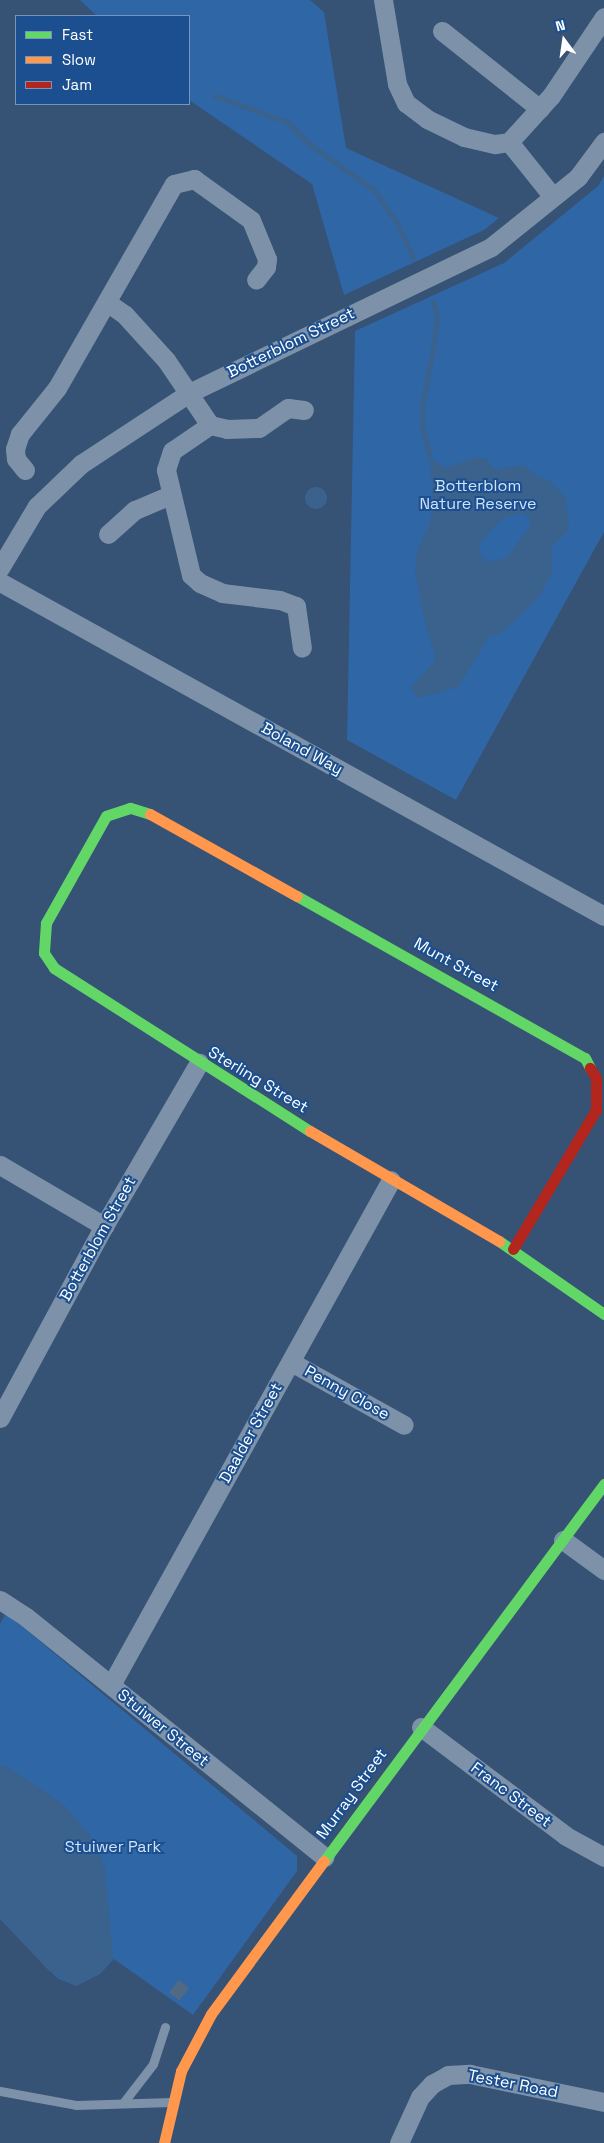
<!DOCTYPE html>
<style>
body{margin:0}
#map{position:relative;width:604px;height:2143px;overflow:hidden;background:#365274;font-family:"Space Grotesk",sans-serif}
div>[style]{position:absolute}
.green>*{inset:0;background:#2f66a5}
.water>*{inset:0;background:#3b618d}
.round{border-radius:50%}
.stream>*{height:5px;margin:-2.5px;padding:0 2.5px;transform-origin:2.5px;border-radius:2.5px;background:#3b618d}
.building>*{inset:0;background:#526984;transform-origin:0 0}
.lane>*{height:9px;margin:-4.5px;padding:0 4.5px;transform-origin:4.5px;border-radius:4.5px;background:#7d92a8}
.street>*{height:19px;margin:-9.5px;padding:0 9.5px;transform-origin:9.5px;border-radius:9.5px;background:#7d92a8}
.fast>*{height:11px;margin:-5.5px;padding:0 5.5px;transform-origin:5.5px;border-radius:5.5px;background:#63d668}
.slow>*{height:11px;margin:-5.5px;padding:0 5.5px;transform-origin:5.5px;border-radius:5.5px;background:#ff974d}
.jam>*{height:11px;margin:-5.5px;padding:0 5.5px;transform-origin:5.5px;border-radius:5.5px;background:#b3261e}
span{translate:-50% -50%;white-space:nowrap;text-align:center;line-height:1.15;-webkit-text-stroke:4px #1b4f8f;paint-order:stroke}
.street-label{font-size:16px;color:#fff}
.park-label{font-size:16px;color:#cfe3fa}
.legend{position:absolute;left:15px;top:15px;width:175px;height:90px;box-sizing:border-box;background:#1b4f8f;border:1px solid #7695bc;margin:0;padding:6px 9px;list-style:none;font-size:15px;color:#fff}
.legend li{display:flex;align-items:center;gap:10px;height:25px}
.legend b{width:25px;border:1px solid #7695bc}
.north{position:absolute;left:539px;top:15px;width:50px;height:50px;-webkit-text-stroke:4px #1b4f8f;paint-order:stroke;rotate:346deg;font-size:14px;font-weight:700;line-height:20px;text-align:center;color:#fff}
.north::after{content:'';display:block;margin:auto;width:18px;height:22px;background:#fff;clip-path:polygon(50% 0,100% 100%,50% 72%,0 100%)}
</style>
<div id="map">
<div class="green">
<div style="clip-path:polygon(80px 0,310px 0,324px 12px,346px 148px,499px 218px,484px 230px,344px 295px,312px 184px,189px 100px,189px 16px,97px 16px)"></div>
<div style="clip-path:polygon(604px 176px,604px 532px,456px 800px,347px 740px,355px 331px,504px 263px,598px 186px)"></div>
<div style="clip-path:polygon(6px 1613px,297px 1856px,297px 1871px,193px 2015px,114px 1959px,100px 1974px,76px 1986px,57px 1978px,0 1919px,0 1624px)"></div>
</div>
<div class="water">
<div style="clip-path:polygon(evenodd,476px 457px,488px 460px,492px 468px,498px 469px,523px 465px,538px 477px,547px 479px,566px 498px,569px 530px,551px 548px,552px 573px,538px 598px,504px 631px,489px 637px,458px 687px,418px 698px,410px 688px,436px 660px,424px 620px,415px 569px,418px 548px,430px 523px,433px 503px,430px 458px,447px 468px,476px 457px,523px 513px,530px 519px,529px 528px,506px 558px,489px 562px,481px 557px,479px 545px,486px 535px,505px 517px,523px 513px)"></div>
<div class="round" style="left:305px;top:487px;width:22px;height:22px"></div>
<div style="clip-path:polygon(0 1766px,6px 1766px,62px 1803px,92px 1838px,105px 1868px,113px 1959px,100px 1974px,76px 1986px,49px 1971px,0 1919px)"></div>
</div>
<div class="stream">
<div style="left:215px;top:96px;width:77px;rotate:19.9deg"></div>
<div style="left:287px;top:122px;width:31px;rotate:45deg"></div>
<div style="left:309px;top:144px;width:80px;rotate:35.3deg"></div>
<div style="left:374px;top:190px;width:40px;rotate:55.1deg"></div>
<div style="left:397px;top:223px;width:38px;rotate:65deg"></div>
<div style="left:430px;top:458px;width:33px;rotate:-104deg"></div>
<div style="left:422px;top:426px;width:19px;rotate:-90deg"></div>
<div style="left:422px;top:407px;width:66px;rotate:-79.5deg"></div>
<div style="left:434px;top:342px;width:28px;rotate:-84deg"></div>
<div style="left:437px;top:314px;width:13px;rotate:-108deg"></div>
</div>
<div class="building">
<div style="left:179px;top:1980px;width:13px;height:16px;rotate:39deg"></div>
</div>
<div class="lane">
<div style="left:0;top:2091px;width:77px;rotate:10.4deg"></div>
<div style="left:76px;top:2105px;width:95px;rotate:-1.8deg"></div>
<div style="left:123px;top:2103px;width:49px;rotate:-52.4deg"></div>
<div style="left:153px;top:2064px;width:39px;rotate:-72deg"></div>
</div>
<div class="street">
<div style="left:383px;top:0;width:85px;rotate:80.5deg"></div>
<div style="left:397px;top:84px;width:21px;rotate:65deg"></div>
<div style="left:406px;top:103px;width:26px;rotate:37deg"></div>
<div style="left:427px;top:119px;width:41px;rotate:25.9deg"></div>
<div style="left:464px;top:137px;width:32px;rotate:13deg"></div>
<div style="left:495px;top:144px;width:14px;rotate:-8deg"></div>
<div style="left:509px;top:142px;width:62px;rotate:-47.6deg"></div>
<div style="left:551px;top:96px;width:95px;rotate:-56.1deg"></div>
<div style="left:442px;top:31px;width:125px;rotate:38.5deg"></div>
<div style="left:509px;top:142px;width:70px;rotate:51.3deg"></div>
<div style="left:108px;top:303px;width:21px;rotate:35deg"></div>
<div style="left:125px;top:315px;width:61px;rotate:47.7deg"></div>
<div style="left:166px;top:360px;width:78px;rotate:55.9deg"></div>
<div style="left:210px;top:425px;width:46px;rotate:145.6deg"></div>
<div style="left:172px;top:451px;width:20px;rotate:108deg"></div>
<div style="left:166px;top:470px;width:108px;rotate:76.6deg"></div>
<div style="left:191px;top:575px;width:12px;rotate:42deg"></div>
<div style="left:200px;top:583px;width:24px;rotate:24deg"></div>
<div style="left:222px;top:593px;width:58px;rotate:6.9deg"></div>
<div style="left:280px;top:600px;width:17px;rotate:21deg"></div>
<div style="left:296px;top:606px;width:42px;rotate:81.9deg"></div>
<div style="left:210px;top:425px;width:17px;rotate:13deg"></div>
<div style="left:227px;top:429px;width:32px;rotate:-2deg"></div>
<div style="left:259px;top:428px;width:35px;rotate:-35deg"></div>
<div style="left:288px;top:408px;width:16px;rotate:7deg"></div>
<div style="left:25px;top:470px;width:14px;rotate:-129deg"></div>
<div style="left:16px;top:459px;width:10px;rotate:-96deg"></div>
<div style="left:15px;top:449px;width:16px;rotate:-72deg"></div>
<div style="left:20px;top:434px;width:59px;rotate:-51.2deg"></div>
<div style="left:57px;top:388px;width:235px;rotate:-60.2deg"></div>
<div style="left:174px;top:184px;width:21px;rotate:-14deg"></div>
<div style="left:194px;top:179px;width:70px;rotate:35.7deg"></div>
<div style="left:251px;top:220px;width:42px;rotate:67.7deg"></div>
<div style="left:267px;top:259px;width:8px;rotate:97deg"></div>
<div style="left:266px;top:267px;width:16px;rotate:128deg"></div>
<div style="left:108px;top:534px;width:36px;rotate:-42deg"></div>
<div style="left:135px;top:510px;width:39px;rotate:-23deg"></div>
<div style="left:0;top:568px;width:72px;rotate:-59.2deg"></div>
<div style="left:37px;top:506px;width:61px;rotate:-43.7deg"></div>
<div style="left:81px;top:464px;width:129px;rotate:-33.3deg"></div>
<div style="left:189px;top:393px;width:335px;rotate:-25.8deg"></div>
<div style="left:491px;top:247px;width:112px;rotate:-38.8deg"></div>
<div style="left:578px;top:177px;width:44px;rotate:-53.4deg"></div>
<div style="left:0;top:582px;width:690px;rotate:28.94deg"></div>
<div style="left:0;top:1165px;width:121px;rotate:30.4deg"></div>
<div style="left:291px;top:1362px;width:129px;rotate:29.1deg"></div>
<div style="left:0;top:1418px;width:218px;rotate:-61.6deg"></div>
<div style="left:104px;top:1226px;width:189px;rotate:-59.8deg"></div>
<div style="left:563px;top:1540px;width:51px;rotate:36.2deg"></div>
<div style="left:0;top:1600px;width:31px;rotate:33deg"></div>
<div style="left:26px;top:1617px;width:383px;rotate:38.8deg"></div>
<div style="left:111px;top:1685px;width:577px;rotate:-60.99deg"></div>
<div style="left:421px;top:1727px;width:181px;rotate:36.9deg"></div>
<div style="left:566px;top:1836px;width:43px;rotate:28.9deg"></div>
<div style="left:399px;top:2143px;width:51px;rotate:-65.5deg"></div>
<div style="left:420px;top:2097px;width:18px;rotate:-47deg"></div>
<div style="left:432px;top:2084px;width:18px;rotate:-29deg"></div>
<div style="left:448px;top:2075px;width:22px;rotate:-3deg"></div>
<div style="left:470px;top:2074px;width:137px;rotate:11.8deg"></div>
</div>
<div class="fast">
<div style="left:150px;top:814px;width:21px;rotate:-163deg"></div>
<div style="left:130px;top:808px;width:25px;rotate:162deg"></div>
<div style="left:106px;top:816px;width:123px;rotate:119.3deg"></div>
<div style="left:46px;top:923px;width:30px;rotate:94deg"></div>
<div style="left:44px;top:953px;width:18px;rotate:56deg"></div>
<div style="left:54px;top:968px;width:303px;rotate:32.5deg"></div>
<div style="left:297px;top:896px;width:330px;rotate:29.4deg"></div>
<div style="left:585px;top:1058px;width:11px;rotate:63deg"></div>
<div style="left:499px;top:1241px;width:128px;rotate:34.8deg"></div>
<div style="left:324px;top:1861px;width:470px;rotate:-53.4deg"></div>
</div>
<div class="slow">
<div style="left:150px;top:814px;width:168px;rotate:29.2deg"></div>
<div style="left:310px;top:1131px;width:219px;rotate:30.2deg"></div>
<div style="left:164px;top:2143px;width:74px;rotate:-76.7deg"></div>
<div style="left:181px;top:2071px;width:64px;rotate:-62.2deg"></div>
<div style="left:211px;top:2014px;width:190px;rotate:-53.6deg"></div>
</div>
<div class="jam">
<div style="left:513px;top:1249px;width:162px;rotate:-59.2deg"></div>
<div style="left:596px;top:1110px;width:32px;rotate:-90deg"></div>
<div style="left:596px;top:1078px;width:12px;rotate:-121deg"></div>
</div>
<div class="street-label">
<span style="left:291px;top:343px;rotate:-26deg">Botterblom Street</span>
<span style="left:302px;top:749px;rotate:29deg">Boland Way</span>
<span style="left:456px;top:965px;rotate:29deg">Munt Street</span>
<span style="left:258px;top:1080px;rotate:31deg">Sterling Street</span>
<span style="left:98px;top:1239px;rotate:-61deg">Botterblom Street</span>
<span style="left:347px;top:1393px;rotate:29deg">Penny Close</span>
<span style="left:251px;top:1433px;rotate:-61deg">Daalder Street</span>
<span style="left:163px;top:1728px;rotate:39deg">Stuiwer Street</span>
<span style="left:352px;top:1794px;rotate:-54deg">Murray Street</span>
<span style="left:511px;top:1795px;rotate:37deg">Franc Street</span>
<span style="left:513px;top:2084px;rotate:11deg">Tester Road</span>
</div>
<div class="park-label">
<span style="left:478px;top:495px">Botterblom<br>Nature Reserve</span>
<span style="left:113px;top:1847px">Stuiwer Park</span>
</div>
<ul class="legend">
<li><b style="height:6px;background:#63d668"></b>Fast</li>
<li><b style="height:6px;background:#ff974d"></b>Slow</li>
<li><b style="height:6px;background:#b3261e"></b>Jam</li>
</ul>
<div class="north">N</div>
</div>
